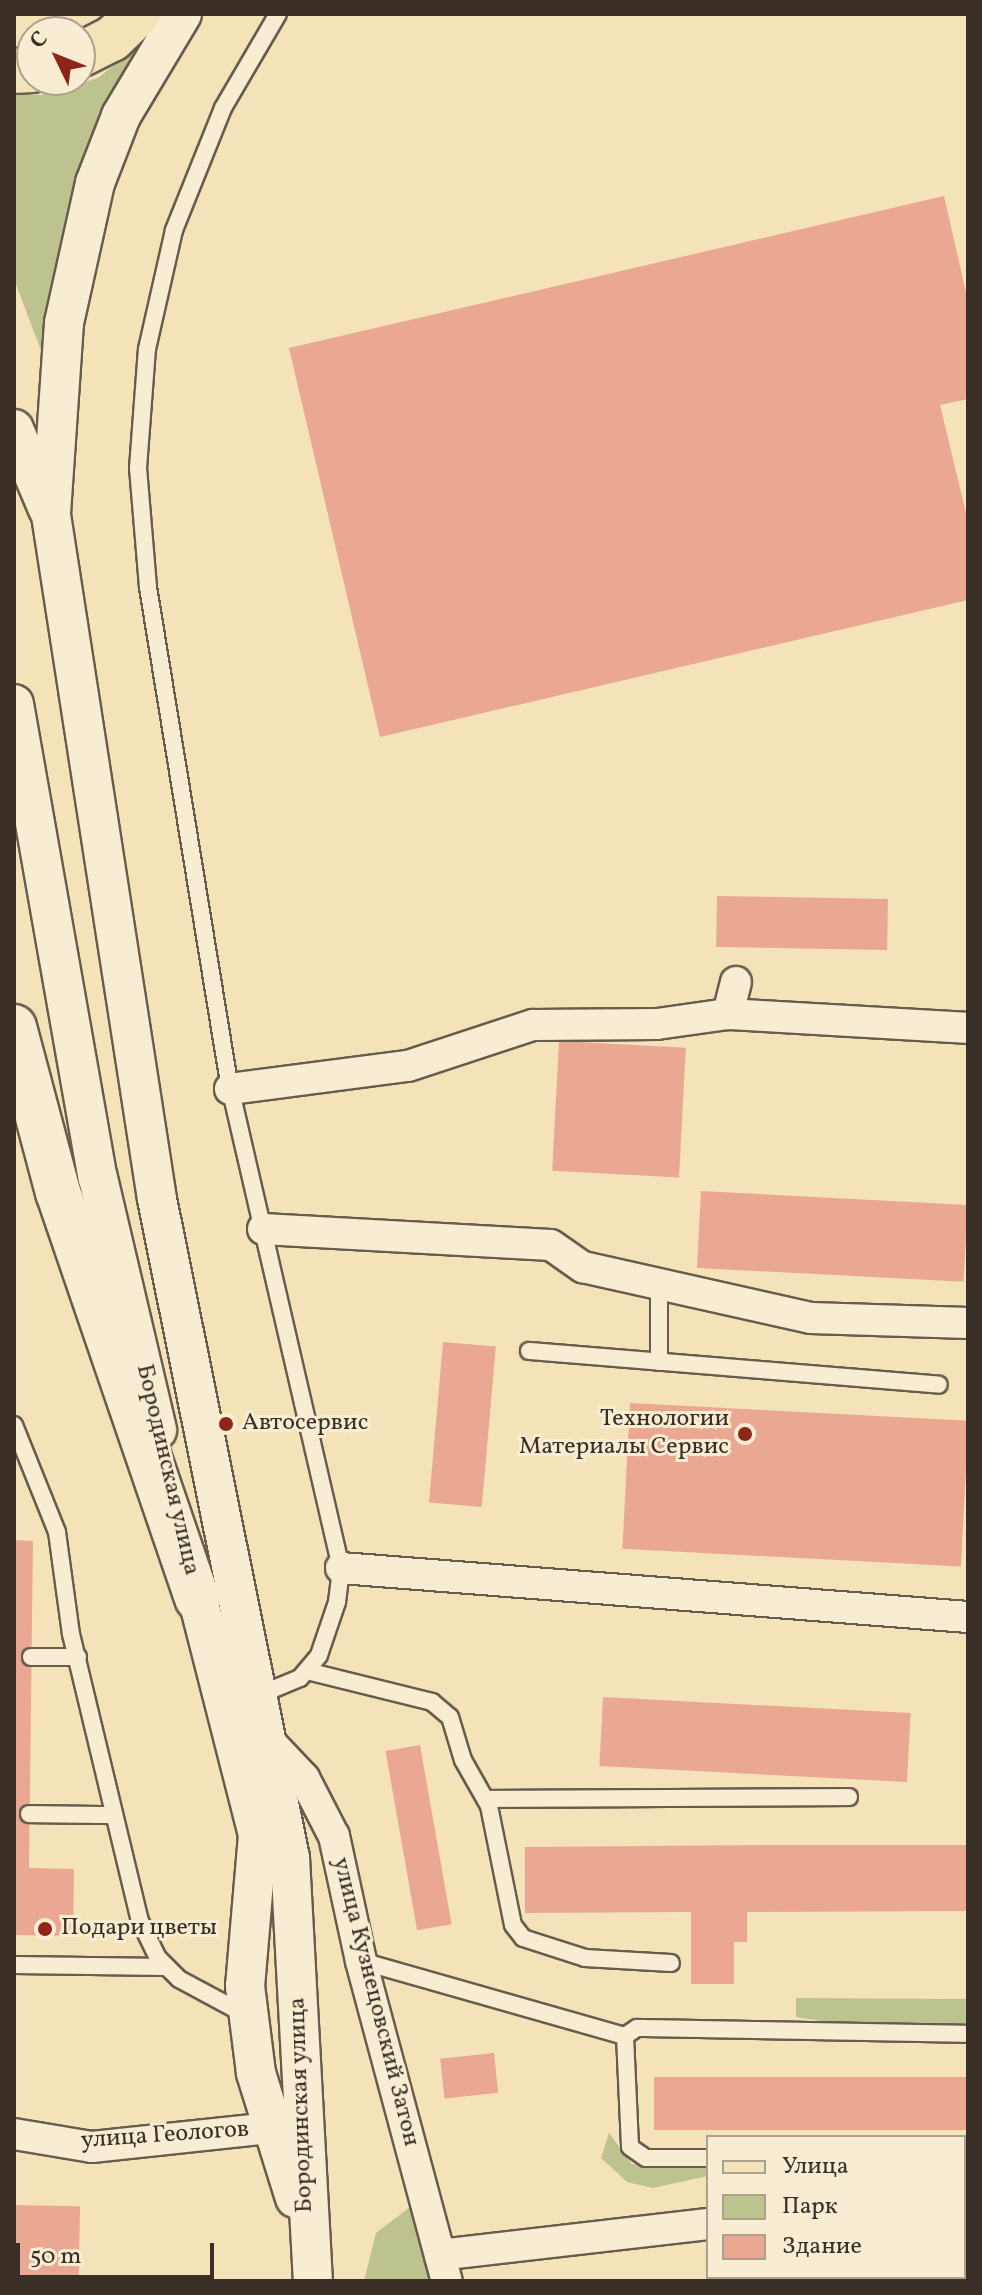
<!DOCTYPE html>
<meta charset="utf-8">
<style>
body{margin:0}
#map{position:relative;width:982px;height:2295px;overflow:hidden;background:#f4e3b9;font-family:Vollkorn,serif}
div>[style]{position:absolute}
.green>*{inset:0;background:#bdc38e}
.building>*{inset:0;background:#eaa892;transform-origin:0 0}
.roads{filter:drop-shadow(2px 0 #685c4c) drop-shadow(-2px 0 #685c4c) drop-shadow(0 2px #685c4c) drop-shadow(0 -2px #685c4c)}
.service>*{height:16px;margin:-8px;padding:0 8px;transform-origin:8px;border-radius:8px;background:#f8edd2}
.minor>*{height:30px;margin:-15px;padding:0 15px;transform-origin:15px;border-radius:15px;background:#f8edd2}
.tertiary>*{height:38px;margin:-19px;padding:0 19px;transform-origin:19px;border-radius:19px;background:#f8edd2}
.secondary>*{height:44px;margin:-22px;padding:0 22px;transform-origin:22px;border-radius:22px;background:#f8edd2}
.primary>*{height:44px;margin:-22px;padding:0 22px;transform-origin:22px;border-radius:22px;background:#f4e3b9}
.dots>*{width:22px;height:22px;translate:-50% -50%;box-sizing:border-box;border:4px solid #f8edd2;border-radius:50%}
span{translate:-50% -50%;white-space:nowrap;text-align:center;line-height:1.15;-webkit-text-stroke:6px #f8edd2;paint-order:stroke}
.poi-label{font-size:24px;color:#3a2f27}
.right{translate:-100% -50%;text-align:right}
.left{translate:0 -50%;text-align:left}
.street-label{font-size:24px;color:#3a2f27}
.frame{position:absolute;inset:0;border:16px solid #3a2f27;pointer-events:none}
.legend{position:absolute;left:706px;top:2135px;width:260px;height:144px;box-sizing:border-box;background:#f8edd2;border:2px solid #aca18e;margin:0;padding:10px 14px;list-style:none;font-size:24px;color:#3a2f27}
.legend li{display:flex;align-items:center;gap:16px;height:40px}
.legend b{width:40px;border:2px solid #aca18e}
.north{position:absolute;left:16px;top:16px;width:80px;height:80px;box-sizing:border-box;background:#f8edd2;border:2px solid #aca18e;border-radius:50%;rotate:313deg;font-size:22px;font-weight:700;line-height:32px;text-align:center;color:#3a2f27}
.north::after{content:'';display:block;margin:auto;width:28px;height:36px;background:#8f2418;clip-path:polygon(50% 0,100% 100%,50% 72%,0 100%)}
.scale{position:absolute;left:16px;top:2243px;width:198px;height:36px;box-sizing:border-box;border:4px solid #3a2f27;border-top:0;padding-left:10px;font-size:24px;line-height:28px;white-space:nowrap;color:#3a2f27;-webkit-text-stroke:6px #f8edd2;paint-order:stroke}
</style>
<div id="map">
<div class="green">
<div style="clip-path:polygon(138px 46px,74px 184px,43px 356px,14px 279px,14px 94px,42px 95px,98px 78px)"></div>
<div style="clip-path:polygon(796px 1998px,968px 1999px,968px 2024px,853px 2026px,796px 2017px)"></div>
<div style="clip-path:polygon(609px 2133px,632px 2164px,708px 2168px,708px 2176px,653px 2188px,627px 2182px,601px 2158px)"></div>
<div style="clip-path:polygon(414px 2204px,431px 2281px,364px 2281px,376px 2233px)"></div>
</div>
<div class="building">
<div style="clip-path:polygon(944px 196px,968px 301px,968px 399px,940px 405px,968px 521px,968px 600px,380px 737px,289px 348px)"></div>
<div style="left:717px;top:896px;width:171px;height:51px;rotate:1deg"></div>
<div style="left:559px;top:1041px;width:127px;height:130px;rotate:3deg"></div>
<div style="left:701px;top:1191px;width:267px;height:77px;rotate:3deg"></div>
<div style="left:443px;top:1342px;width:53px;height:161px;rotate:5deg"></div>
<div style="left:630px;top:1403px;width:339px;height:146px;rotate:3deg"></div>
<div style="clip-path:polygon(14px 1540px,33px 1541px,29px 1868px,74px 1869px,73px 1936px,14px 1935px)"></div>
<div style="left:603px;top:1697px;width:308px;height:69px;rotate:3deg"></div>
<div style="left:420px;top:1745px;width:182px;height:35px;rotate:80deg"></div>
<div style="clip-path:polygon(775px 1845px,968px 1845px,968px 1911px,747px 1912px,747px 1942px,734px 1942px,734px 1984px,691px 1984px,691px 1912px,525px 1913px,525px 1847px)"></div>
<div style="left:494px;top:2053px;width:40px;height:54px;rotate:84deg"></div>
<div style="left:968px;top:2077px;width:53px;height:314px;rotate:90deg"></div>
<div style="left:14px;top:2205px;width:66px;height:76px;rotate:1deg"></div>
</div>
<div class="roads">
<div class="service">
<div style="left:529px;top:1351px;width:411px;rotate:4.7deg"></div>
<div style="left:659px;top:1362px;width:78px;rotate:-90deg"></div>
<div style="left:14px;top:1425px;width:115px;rotate:68.1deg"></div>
<div style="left:57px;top:1532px;width:103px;rotate:82.2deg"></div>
<div style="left:71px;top:1634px;width:295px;rotate:76.5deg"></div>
<div style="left:140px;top:1921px;width:41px;rotate:64.1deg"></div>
<div style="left:158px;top:1958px;width:30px;rotate:45deg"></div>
<div style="left:179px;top:1979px;width:78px;rotate:28.2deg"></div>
<div style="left:31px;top:1657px;width:47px"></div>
<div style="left:307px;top:1671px;width:129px;rotate:13.9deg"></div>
<div style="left:432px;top:1702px;width:23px;rotate:40deg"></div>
<div style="left:450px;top:1717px;width:45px;rotate:73.2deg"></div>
<div style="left:463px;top:1760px;width:53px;rotate:60.5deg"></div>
<div style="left:489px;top:1806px;width:121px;rotate:78.6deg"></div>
<div style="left:513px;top:1925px;width:16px;rotate:52deg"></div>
<div style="left:523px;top:1938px;width:65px;rotate:17.9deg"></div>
<div style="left:585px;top:1958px;width:86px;rotate:3.3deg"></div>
<div style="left:259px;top:1695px;width:44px;rotate:-22.5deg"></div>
<div style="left:300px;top:1678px;width:30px;rotate:-50deg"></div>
<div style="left:319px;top:1655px;width:56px;rotate:-71.2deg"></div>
<div style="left:337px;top:1602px;width:34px;rotate:-83deg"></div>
<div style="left:341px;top:1568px;width:492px;rotate:-103deg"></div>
<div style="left:230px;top:1089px;width:509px;rotate:-99.28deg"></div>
<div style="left:148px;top:587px;width:119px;rotate:-94.8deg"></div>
<div style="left:138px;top:468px;width:119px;rotate:-85.7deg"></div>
<div style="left:147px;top:349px;width:122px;rotate:-77.2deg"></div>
<div style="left:174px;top:230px;width:131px;rotate:-68.1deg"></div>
<div style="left:223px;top:108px;width:109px;rotate:-59.7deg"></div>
<div style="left:487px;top:1799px;width:362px;rotate:-0.3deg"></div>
<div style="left:29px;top:1814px;width:85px;rotate:0.7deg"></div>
<div style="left:361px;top:1961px;width:274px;rotate:15.9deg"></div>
<div style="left:14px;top:1965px;width:152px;rotate:0.8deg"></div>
<div style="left:625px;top:2036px;width:14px;rotate:-34deg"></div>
<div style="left:637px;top:2028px;width:331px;rotate:1deg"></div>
<div style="left:625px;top:2036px;width:111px;rotate:87.4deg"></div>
<div style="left:630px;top:2147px;width:19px;rotate:35deg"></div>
<div style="left:646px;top:2158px;width:62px"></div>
<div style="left:964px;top:2157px;width:4px"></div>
</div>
<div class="minor">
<div style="left:728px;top:1014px;width:240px;rotate:3.3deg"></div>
<div style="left:230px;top:1089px;width:179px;rotate:-7.4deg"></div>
<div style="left:408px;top:1066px;width:132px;rotate:-18.2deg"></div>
<div style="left:533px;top:1025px;width:124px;rotate:-0.5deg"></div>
<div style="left:657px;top:1024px;width:72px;rotate:-8deg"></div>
<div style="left:728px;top:1014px;width:33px;rotate:-76deg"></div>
<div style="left:263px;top:1229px;width:288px;rotate:3.2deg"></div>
<div style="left:551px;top:1245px;width:39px;rotate:35deg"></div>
<div style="left:583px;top:1267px;width:234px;rotate:12.6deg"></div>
<div style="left:811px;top:1318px;width:157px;rotate:1.8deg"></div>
<div style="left:341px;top:1568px;width:629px;rotate:4.47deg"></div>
<div style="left:269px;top:1741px;width:51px;rotate:46.6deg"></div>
<div style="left:304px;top:1778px;width:65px;rotate:62.7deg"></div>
<div style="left:334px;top:1836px;width:128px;rotate:77.8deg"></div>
<div style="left:361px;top:1961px;width:331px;rotate:75deg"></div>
<div style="left:14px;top:2134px;width:79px;rotate:9.5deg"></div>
<div style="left:92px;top:2147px;width:178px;rotate:-6.1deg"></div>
<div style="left:964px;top:2201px;width:4px;rotate:14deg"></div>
<div style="left:440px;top:2255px;width:270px;rotate:-6.6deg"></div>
</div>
<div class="tertiary">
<div style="left:182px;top:14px;width:119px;rotate:120.9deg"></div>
<div style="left:121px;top:116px;width:72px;rotate:111.2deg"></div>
<div style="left:95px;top:183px;width:143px;rotate:102.5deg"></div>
<div style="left:64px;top:323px;width:192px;rotate:93.9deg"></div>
<div style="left:51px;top:515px;width:692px;rotate:81.19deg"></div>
<div style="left:157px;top:1199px;width:672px;rotate:78.59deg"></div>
<div style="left:290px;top:1858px;width:424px;rotate:86.9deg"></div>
<div style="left:14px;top:429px;width:87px;rotate:67deg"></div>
<div style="left:14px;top:704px;width:481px;rotate:80deg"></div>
<div style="left:98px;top:1178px;width:259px;rotate:76.8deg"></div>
<div style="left:191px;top:1572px;width:271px;rotate:75.7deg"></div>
<div style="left:258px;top:1835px;width:152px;rotate:94.9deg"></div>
<div style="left:245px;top:1986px;width:88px;rotate:82.8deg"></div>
<div style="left:256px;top:2073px;width:131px;rotate:72.7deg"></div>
</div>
<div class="secondary">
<div style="left:14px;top:1027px;width:171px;rotate:75.1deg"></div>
<div style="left:58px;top:1192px;width:430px;rotate:71.1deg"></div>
</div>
<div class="primary">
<div style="left:80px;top:55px;width:36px;rotate:-27deg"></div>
<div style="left:112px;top:39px;width:36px;rotate:-44deg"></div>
<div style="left:14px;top:71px;width:18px;rotate:-3deg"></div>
</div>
</div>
<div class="dots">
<div style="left:226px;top:1424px;background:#8f2418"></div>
<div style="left:745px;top:1434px;background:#8f2418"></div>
<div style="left:45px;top:1929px;background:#8f2418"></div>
</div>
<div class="poi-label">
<span class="right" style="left:729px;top:1434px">Технологии<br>Материалы Сервис</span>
<span class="left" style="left:242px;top:1424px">Автосервис</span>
<span class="left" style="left:61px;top:1929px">Подари цветы</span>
</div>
<div class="street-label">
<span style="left:167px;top:1470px;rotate:77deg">Бородинская улица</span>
<span style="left:375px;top:2002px;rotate:76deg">улица Кузнецовский Затон</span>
<span style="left:302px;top:2105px;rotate:-92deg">Бородинская улица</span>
<span style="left:165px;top:2136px;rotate:-4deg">улица Геологов</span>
</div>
<div class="frame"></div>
<ul class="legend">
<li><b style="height:10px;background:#f4e3b9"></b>Улица</li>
<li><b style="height:22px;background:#bdc38e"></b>Парк</li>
<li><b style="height:22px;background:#eaa892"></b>Здание</li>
</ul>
<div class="north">С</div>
<div class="scale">50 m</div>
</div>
